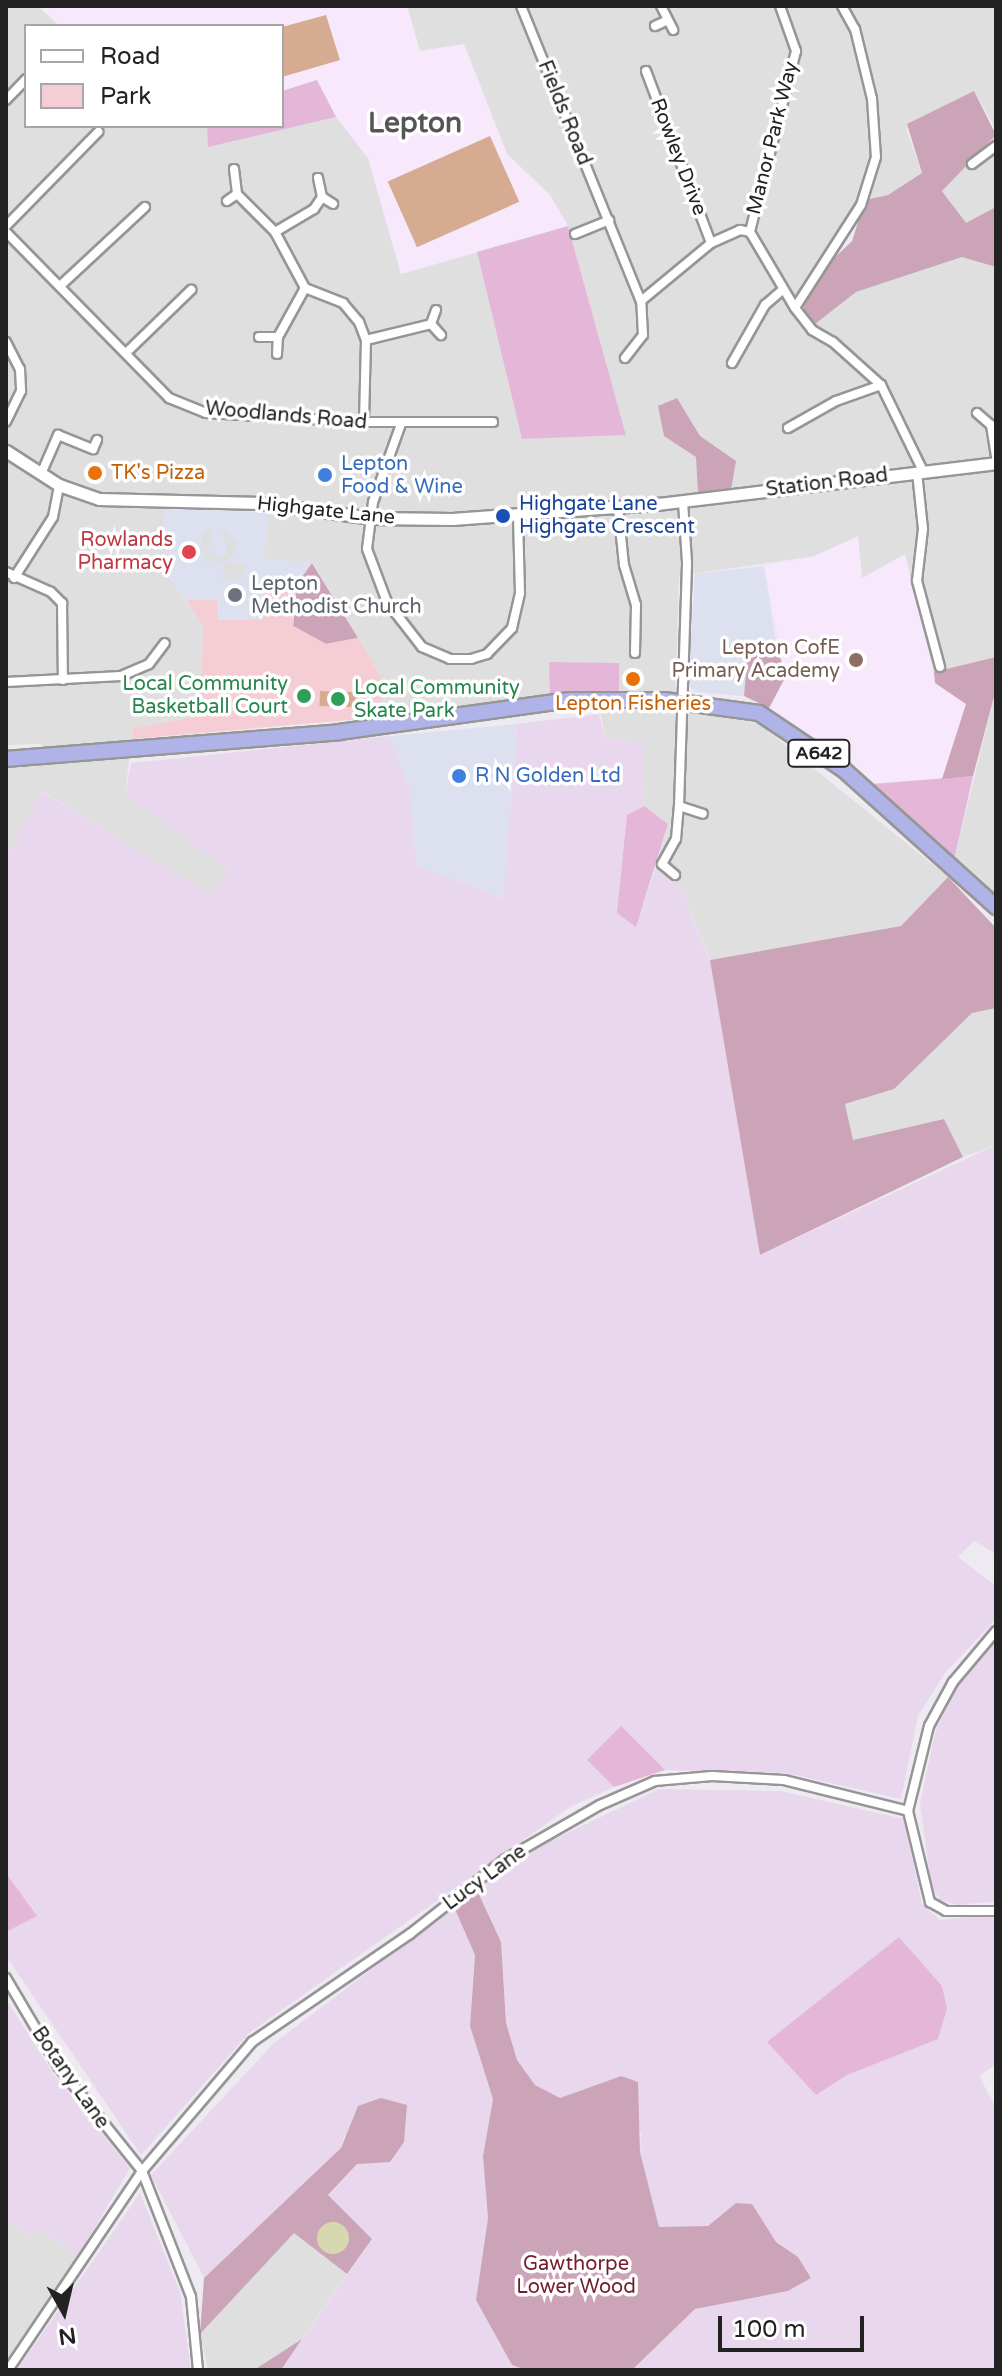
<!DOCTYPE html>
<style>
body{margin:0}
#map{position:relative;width:1002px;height:2376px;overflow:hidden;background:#edeaf1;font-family:"Varela Round",sans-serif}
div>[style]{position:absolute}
.residential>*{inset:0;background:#dfdfe0}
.commercial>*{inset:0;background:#dce0ef}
.education>*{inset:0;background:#f7e8fc}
.farmland>*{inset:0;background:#e9d8ed}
.grass>*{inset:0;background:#e4b7d8}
.forest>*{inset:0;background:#cba4b8}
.park>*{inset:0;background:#f4ced4}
.pitch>*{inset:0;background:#d5ac92;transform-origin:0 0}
.parking>*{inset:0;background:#dedede}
.water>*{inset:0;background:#d8d8b0}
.round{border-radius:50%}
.roads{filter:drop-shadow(2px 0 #969696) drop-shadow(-2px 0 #969696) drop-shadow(0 2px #969696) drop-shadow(0 -2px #969696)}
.minor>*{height:8px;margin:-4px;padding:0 4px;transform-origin:4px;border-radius:4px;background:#fff}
.tertiary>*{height:11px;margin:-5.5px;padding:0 5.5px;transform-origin:5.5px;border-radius:5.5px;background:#fff}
.trunk>*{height:14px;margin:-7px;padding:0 7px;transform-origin:7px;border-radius:7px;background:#b0b3e7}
.dots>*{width:22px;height:22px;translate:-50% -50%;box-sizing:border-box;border:4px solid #fff;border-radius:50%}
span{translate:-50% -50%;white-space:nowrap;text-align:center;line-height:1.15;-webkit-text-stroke:7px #fff;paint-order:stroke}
.shield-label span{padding:2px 6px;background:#fff;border:2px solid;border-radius:6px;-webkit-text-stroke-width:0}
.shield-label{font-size:18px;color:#222;font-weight:700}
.street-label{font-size:20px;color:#222}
.shop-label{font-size:20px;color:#366cbe}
.left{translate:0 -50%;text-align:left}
.food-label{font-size:20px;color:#c56008}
.transit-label{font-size:20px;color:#164399}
.health-label{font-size:20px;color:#be3a42}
.right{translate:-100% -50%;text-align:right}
.worship-label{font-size:20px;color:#5b616d}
.education-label{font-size:20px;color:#785e54}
.leisure-label{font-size:20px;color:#27864d}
.park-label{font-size:20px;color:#751a28}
.district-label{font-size:28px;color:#555;font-weight:700}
.frame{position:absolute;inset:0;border:8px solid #222;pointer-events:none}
.legend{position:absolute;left:24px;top:24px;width:260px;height:104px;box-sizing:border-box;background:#fff;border:2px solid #a7a7a7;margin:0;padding:10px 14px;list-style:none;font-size:24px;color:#222}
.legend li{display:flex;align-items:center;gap:16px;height:40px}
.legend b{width:40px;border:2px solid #a7a7a7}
.north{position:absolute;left:24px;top:2272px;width:80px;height:80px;-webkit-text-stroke:6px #fff;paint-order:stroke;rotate:172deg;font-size:22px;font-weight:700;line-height:32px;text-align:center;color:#222}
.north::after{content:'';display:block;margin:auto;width:28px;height:36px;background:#222;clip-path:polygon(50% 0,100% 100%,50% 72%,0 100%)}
.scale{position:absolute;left:718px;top:2316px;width:146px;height:36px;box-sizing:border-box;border:4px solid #222;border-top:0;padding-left:10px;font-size:24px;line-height:28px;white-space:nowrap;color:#222;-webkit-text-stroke:6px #fff;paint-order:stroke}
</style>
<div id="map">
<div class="residential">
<div style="clip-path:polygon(6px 6px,38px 6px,60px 26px,26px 26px,26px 126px,207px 126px,209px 146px,336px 117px,368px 158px,401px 274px,477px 252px,522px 439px,626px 435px,568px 226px,550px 195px,507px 154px,464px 44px,420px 51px,407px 6px,996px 6px,996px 129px,974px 91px,906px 129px,922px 173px,888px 195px,864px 200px,795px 295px,793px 317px,805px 330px,856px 292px,963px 257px,996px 267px,996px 657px,934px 672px,905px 555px,862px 578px,858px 536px,815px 556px,679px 576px,675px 708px,759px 724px,948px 877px,901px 926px,710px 960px,679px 885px,654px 873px,668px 824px,644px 806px,642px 743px,605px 739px,598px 697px,383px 717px,381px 677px,313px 563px,264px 559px,268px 497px,164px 495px,165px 570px,203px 626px,201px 716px,133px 728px,125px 794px,228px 869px,212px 897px,42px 791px,6px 860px,6px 768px,41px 766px,41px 744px,6px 745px)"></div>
<div style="clip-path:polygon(996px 135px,996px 207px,966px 224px,942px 190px)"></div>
<div style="clip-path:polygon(996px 689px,996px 900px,954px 860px)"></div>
<div style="clip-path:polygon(996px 1008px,996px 1145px,963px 1157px,944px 1119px,853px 1140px,845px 1104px,894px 1089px,972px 1013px)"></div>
<div style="clip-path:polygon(6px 2221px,31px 2237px,40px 2229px,78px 2256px,6px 2360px)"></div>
<div style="clip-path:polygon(294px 2232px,347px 2274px,302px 2339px,254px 2370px,208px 2370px,200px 2334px)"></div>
</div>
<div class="commercial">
<div style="clip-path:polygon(164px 509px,268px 512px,264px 559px,312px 563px,297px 584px,263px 584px,263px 620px,217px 620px,217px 600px,186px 600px,165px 570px)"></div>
<div style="clip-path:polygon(764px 566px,777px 648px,748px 648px,744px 696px,696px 692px,688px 686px,695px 574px)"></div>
<div style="clip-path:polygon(517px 724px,513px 766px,504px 898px,417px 865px,409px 787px,390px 736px)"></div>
</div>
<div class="education">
<div style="clip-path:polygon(38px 6px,407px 6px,420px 51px,464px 44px,507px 154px,550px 195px,568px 226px,401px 274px,368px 158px,336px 117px,317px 81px,282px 91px,282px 26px,60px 26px)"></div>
<div style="clip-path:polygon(858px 536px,862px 578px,905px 554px,935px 683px,966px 704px,942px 779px,871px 784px,769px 708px,786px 676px,764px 566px,815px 556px)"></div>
</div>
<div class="farmland">
<div style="clip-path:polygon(599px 714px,605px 739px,643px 743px,644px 806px,627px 815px,636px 926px,654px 873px,679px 885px,717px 979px,760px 1255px,996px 1145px,996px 1554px,974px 1541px,958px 1557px,996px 1586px,996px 1619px,945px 1673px,918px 1716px,901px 1799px,786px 1773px,665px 1770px,621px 1727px,587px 1760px,614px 1787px,570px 1807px,249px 2033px,141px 2155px,6px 1956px,6px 1932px,36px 1916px,6px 1872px,6px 860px,41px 791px,212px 896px,228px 869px,125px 795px,131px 763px,390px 736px,409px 787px,417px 865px,503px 898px,517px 724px)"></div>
<div style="clip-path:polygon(996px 1640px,996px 1901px,958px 1905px,940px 1900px,931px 1885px,920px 1803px,935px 1733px,956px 1688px)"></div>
<div style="clip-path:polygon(evenodd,659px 1789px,781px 1791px,904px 1819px,922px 1904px,940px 1920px,985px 1915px,996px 1919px,996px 2064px,979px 2076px,996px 2108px,996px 2370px,632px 2370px,695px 2309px,788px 2291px,811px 2278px,798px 2257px,776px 2242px,751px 2204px,736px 2203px,708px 2226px,659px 2228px,640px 2152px,641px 2134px,621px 2076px,560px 2098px,535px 2085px,517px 2061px,506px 2023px,501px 1942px,476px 1888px,505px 1863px,659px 1789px,947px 2009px,938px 2038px,847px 2075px,816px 2095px,947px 2009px)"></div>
<div style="clip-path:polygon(454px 1907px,475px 1955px,470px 2026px,493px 2099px,483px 2156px,488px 2218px,476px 2300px,512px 2365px,526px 2370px,281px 2370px,372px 2239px,328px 2196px,357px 2164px,345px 2135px,341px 2148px,204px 2278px,151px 2175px,274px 2043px)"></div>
<div style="clip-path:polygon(6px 1999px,52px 2072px,130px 2168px,78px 2256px,40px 2229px,31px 2237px,6px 2221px)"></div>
<div style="clip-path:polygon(140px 2193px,180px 2292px,191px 2370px,17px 2370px)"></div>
</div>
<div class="grass">
<div style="clip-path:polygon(317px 80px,336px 117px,208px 147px,207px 126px,282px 126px,282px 91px)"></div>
<div style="clip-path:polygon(568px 226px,626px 435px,522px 439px,477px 252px)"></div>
<div style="clip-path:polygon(549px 662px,619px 663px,619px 691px,550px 696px)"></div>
<div style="clip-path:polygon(973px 776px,954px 860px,871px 784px)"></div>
<div style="clip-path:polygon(644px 806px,668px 824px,636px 927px,617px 913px,627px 815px)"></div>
<div style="clip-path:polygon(621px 1726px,665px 1770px,614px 1787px,587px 1760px)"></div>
<div style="clip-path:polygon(6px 1873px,37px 1916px,6px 1932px)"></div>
<div style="clip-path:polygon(899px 1937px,942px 1986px,947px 2009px,938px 2039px,847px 2075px,816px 2095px,767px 2042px)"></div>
</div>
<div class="forest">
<div style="clip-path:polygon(974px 91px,996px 135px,942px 191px,966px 223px,996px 207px,996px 267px,962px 257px,856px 292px,815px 324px,803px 312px,805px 303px,827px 265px,852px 241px,865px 200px,888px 195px,922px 173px,907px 124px)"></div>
<div style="clip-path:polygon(677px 398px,700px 436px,736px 461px,731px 490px,698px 494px,696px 457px,664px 436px,658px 406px)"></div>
<div style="clip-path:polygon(312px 563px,358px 638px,326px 644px,293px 626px,297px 584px)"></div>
<div style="clip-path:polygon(748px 648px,777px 648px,786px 676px,769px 708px,744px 696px)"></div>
<div style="clip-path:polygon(996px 657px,996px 689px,973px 776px,942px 779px,966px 704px,935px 683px,934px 672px)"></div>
<div style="clip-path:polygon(948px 877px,996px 928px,996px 1008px,972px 1013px,894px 1089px,845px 1104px,853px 1140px,944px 1119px,963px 1157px,760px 1255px,710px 960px,901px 926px)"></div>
<div style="clip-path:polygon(476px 1888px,501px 1942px,506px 2023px,517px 2060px,535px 2085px,560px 2098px,621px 2076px,638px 2082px,640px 2152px,659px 2227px,708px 2226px,736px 2203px,752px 2204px,776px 2242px,798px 2257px,811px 2278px,788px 2291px,695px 2309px,632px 2370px,526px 2370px,512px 2365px,476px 2300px,488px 2218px,483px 2156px,493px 2099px,470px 2026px,475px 1955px,454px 1907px)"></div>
<div style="clip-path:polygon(381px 2098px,407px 2105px,404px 2142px,390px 2162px,357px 2164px,328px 2195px,372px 2239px,347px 2274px,294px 2233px,200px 2334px,204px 2278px,341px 2148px,358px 2106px)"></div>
<div style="clip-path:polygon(302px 2339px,281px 2370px,254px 2370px)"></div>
</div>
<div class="park">
<div style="clip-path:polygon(263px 584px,297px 584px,293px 626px,326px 644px,358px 638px,381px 677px,383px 717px,132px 739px,133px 728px,201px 716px,203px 626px,186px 600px,217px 600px,218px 620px,263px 620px)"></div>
</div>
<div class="pitch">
<div style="clip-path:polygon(326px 15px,340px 60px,282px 77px,282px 27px)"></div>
<div style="left:490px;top:136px;width:72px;height:112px;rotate:66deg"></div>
<div style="left:320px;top:691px;width:36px;height:15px;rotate:2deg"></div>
</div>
<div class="parking">
<div style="clip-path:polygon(222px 527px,237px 544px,227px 563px,247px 564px,239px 580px,223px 580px,224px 563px,206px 560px,200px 547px,204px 534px,213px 528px,208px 551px,219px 557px,227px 552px)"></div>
</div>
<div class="water">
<div class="round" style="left:317px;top:2222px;width:32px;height:32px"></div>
</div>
<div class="roads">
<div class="minor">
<div style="left:521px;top:6px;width:318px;rotate:67.9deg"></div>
<div style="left:661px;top:6px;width:27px;rotate:63deg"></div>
<div style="left:780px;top:6px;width:48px;rotate:70.4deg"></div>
<div style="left:796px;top:51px;width:187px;rotate:104.3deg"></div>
<div style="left:750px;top:232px;width:88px;rotate:59.4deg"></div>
<div style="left:842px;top:6px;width:26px;rotate:61deg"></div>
<div style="left:855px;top:29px;width:72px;rotate:76.3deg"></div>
<div style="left:872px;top:99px;width:58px;rotate:86.1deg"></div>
<div style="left:876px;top:157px;width:50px;rotate:107.4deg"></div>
<div style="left:861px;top:205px;width:122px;rotate:122.7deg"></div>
<div style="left:795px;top:308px;width:28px;rotate:52deg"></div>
<div style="left:812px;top:330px;width:24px;rotate:30deg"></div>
<div style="left:833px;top:342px;width:64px;rotate:41.9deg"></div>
<div style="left:881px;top:385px;width:96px;rotate:64deg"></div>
<div style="left:655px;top:26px;width:14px;rotate:-25deg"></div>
<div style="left:646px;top:71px;width:184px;rotate:69.3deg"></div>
<div style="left:6px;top:100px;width:29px;rotate:-46deg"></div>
<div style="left:972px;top:164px;width:30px;rotate:-37deg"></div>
<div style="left:234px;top:169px;width:25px;rotate:83deg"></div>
<div style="left:237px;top:194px;width:54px;rotate:45deg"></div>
<div style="left:275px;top:232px;width:64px;rotate:61.8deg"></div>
<div style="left:305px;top:288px;width:41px;rotate:21.5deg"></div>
<div style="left:343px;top:303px;width:25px;rotate:50deg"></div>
<div style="left:359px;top:322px;width:19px;rotate:69deg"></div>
<div style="left:366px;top:340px;width:82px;rotate:91.4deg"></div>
<div style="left:318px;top:178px;width:19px;rotate:78deg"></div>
<div style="left:322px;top:197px;width:13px;rotate:32deg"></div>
<div style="left:227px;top:201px;width:12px;rotate:-35deg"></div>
<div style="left:6px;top:226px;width:132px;rotate:-45.6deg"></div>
<div style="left:6px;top:232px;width:233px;rotate:45.5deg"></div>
<div style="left:169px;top:398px;width:40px;rotate:22deg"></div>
<div style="left:206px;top:413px;width:158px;rotate:3.3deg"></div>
<div style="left:364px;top:422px;width:129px"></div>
<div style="left:275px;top:232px;width:45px;rotate:-30.5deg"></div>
<div style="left:314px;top:209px;width:14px;rotate:-56deg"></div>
<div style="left:575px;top:234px;width:37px;rotate:-22deg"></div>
<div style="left:60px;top:286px;width:116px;rotate:-42.9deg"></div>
<div style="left:436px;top:310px;width:15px;rotate:110deg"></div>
<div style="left:431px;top:324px;width:15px;rotate:48deg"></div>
<div style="left:259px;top:337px;width:19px"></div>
<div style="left:366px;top:340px;width:67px;rotate:-13.8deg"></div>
<div style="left:6px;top:342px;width:30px;rotate:63deg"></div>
<div style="left:20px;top:369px;width:22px;rotate:87deg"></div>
<div style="left:21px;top:391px;width:34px;rotate:116deg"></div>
<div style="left:126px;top:353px;width:91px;rotate:-44.1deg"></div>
<div style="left:277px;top:354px;width:17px;rotate:-87deg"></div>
<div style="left:278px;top:337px;width:56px;rotate:-61.1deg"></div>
<div style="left:625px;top:358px;width:29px;rotate:-52deg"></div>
<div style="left:643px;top:335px;width:34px;rotate:-93deg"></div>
<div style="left:641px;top:301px;width:91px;rotate:-39.6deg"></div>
<div style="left:711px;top:243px;width:32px;rotate:-24deg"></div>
<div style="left:740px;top:230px;width:10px;rotate:11deg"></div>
<div style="left:732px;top:363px;width:67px;rotate:-60.4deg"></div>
<div style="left:765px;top:305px;width:23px;rotate:-41deg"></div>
<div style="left:977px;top:413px;width:18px;rotate:41deg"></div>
<div style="left:991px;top:425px;width:32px;rotate:81deg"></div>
<div style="left:401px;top:424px;width:83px;rotate:109.7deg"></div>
<div style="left:373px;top:502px;width:47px;rotate:97.3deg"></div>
<div style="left:367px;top:549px;width:57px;rotate:69.3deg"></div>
<div style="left:387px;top:602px;width:57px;rotate:52.1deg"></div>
<div style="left:422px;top:647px;width:30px;rotate:23deg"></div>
<div style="left:450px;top:659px;width:21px"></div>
<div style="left:471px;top:659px;width:17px;rotate:-17deg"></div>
<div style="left:487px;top:654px;width:36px;rotate:-46deg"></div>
<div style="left:512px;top:628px;width:36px;rotate:-77deg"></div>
<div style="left:520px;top:593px;width:78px;rotate:-91.5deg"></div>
<div style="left:788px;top:428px;width:55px;rotate:-29.4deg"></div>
<div style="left:836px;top:401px;width:48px;rotate:-19.6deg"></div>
<div style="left:917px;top:472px;width:57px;rotate:84deg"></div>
<div style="left:923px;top:529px;width:52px;rotate:96.6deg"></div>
<div style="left:917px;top:581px;width:89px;rotate:75deg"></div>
<div style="left:41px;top:474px;width:43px;rotate:-66.4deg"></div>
<div style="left:58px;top:435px;width:38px;rotate:22deg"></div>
<div style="left:93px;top:449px;width:10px;rotate:-66deg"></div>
<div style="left:618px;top:507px;width:58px;rotate:84.1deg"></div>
<div style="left:624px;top:565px;width:42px;rotate:73.3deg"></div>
<div style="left:636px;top:605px;width:48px;rotate:91.2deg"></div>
<div style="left:6px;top:572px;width:49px;rotate:24deg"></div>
<div style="left:51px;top:592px;width:16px;rotate:45deg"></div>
<div style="left:62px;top:603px;width:77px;rotate:89.3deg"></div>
<div style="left:14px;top:578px;width:72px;rotate:-57.4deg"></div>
<div style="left:53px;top:517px;width:33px;rotate:-79deg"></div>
<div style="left:6px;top:682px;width:115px;rotate:-3deg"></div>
<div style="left:121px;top:676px;width:30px;rotate:-23deg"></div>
<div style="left:149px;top:664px;width:26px;rotate:-53deg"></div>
<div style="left:679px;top:806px;width:25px;rotate:18deg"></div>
<div style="left:675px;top:875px;width:17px;rotate:-140deg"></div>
<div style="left:662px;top:864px;width:29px;rotate:-61deg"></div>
<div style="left:676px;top:839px;width:33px;rotate:-85deg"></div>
<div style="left:679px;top:806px;width:244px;rotate:-88.1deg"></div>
<div style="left:687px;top:562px;width:61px;rotate:-93.8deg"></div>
<div style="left:996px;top:1631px;width:67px;rotate:130.1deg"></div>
<div style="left:953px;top:1682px;width:50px;rotate:118.6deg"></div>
<div style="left:929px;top:1726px;width:88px;rotate:103.9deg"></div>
<div style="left:908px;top:1811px;width:94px;rotate:76.4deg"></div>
<div style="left:930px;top:1902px;width:18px;rotate:29deg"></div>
<div style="left:946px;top:1911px;width:50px"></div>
<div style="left:6px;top:1978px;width:102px;rotate:59.4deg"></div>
<div style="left:58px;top:2066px;width:134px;rotate:51.3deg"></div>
<div style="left:142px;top:2171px;width:135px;rotate:68.7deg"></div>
<div style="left:191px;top:2297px;width:73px;rotate:84.5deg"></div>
<div style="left:8px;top:2370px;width:240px;rotate:-56deg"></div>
<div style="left:142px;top:2171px;width:170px;rotate:-49.5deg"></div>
<div style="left:252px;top:2042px;width:191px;rotate:-34.4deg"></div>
<div style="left:410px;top:1934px;width:120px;rotate:-38.2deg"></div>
<div style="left:504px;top:1860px;width:111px;rotate:-29.8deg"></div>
<div style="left:600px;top:1805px;width:60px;rotate:-23.6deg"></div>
<div style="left:655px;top:1781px;width:57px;rotate:-5deg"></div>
<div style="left:712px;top:1776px;width:72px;rotate:3.2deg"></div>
<div style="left:784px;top:1780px;width:128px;rotate:14deg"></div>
</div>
<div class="tertiary">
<div style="left:6px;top:451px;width:63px;rotate:32.7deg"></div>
<div style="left:59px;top:485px;width:42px;rotate:19.3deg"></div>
<div style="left:99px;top:499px;width:162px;rotate:1.4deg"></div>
<div style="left:261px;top:503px;width:112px;rotate:7.7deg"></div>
<div style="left:372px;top:518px;width:80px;rotate:0.7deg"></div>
<div style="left:452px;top:519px;width:207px;rotate:-4.2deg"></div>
<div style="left:658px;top:504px;width:340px;rotate:-6.9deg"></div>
</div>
<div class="trunk">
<div style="left:6px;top:759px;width:334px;rotate:-4.6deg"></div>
<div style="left:339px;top:732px;width:233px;rotate:-7.9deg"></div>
<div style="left:570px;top:700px;width:94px"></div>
<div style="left:664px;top:700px;width:96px;rotate:7.8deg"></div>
<div style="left:759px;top:713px;width:102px;rotate:33.8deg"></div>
<div style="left:844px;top:770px;width:205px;rotate:42deg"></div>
</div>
</div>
<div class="dots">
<div style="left:95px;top:473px;background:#e8710a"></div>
<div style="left:325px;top:475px;background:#3f7fe0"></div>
<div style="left:503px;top:516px;background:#1a4fb4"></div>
<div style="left:189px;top:552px;background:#e0444e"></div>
<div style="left:235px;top:595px;background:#6b7280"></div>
<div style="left:856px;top:660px;background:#8d6e63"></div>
<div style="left:633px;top:679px;background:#e8710a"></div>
<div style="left:304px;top:696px;background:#2e9e5b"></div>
<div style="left:338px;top:699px;background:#2e9e5b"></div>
<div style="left:459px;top:776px;background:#3f7fe0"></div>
</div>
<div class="shield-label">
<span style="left:819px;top:753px">A642</span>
</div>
<div class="street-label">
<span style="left:564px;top:113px;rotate:68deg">Fields Road</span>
<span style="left:773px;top:138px;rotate:-76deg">Manor Park Way</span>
<span style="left:678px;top:157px;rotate:69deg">Rowley Drive</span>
<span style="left:286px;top:416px;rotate:5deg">Woodlands Road</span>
<span style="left:827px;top:483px;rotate:-7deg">Station Road</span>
<span style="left:326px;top:511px;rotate:6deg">Highgate Lane</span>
<span style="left:485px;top:1878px;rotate:-36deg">Lucy Lane</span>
<span style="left:70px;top:2078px;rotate:55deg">Botany Lane</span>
</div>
<div class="shop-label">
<span class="left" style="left:341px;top:476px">Lepton<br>Food &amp; Wine</span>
<span class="left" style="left:475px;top:776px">R N Golden Ltd</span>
</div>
<div class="food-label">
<span class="left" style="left:111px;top:473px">TK's Pizza</span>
<span style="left:633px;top:704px">Lepton Fisheries</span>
</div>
<div class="transit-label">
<span class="left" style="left:519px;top:516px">Highgate Lane<br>Highgate Crescent</span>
</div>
<div class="health-label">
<span class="right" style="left:173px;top:552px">Rowlands<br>Pharmacy</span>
</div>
<div class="worship-label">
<span class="left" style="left:251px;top:596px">Lepton<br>Methodist Church</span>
</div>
<div class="education-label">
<span class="right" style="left:840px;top:660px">Lepton CofE<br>Primary Academy</span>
</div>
<div class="leisure-label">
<span class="right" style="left:288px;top:696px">Local Community<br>Basketball Court</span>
<span class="left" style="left:354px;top:700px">Local Community<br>Skate Park</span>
</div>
<div class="park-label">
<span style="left:576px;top:2276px">Gawthorpe<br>Lower Wood</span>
</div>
<div class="district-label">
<span style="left:415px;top:123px">Lepton</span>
</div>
<div class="frame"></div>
<ul class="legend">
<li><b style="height:10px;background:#fff"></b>Road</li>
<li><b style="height:22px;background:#f4ced4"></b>Park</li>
</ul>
<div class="north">N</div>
<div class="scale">100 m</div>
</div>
